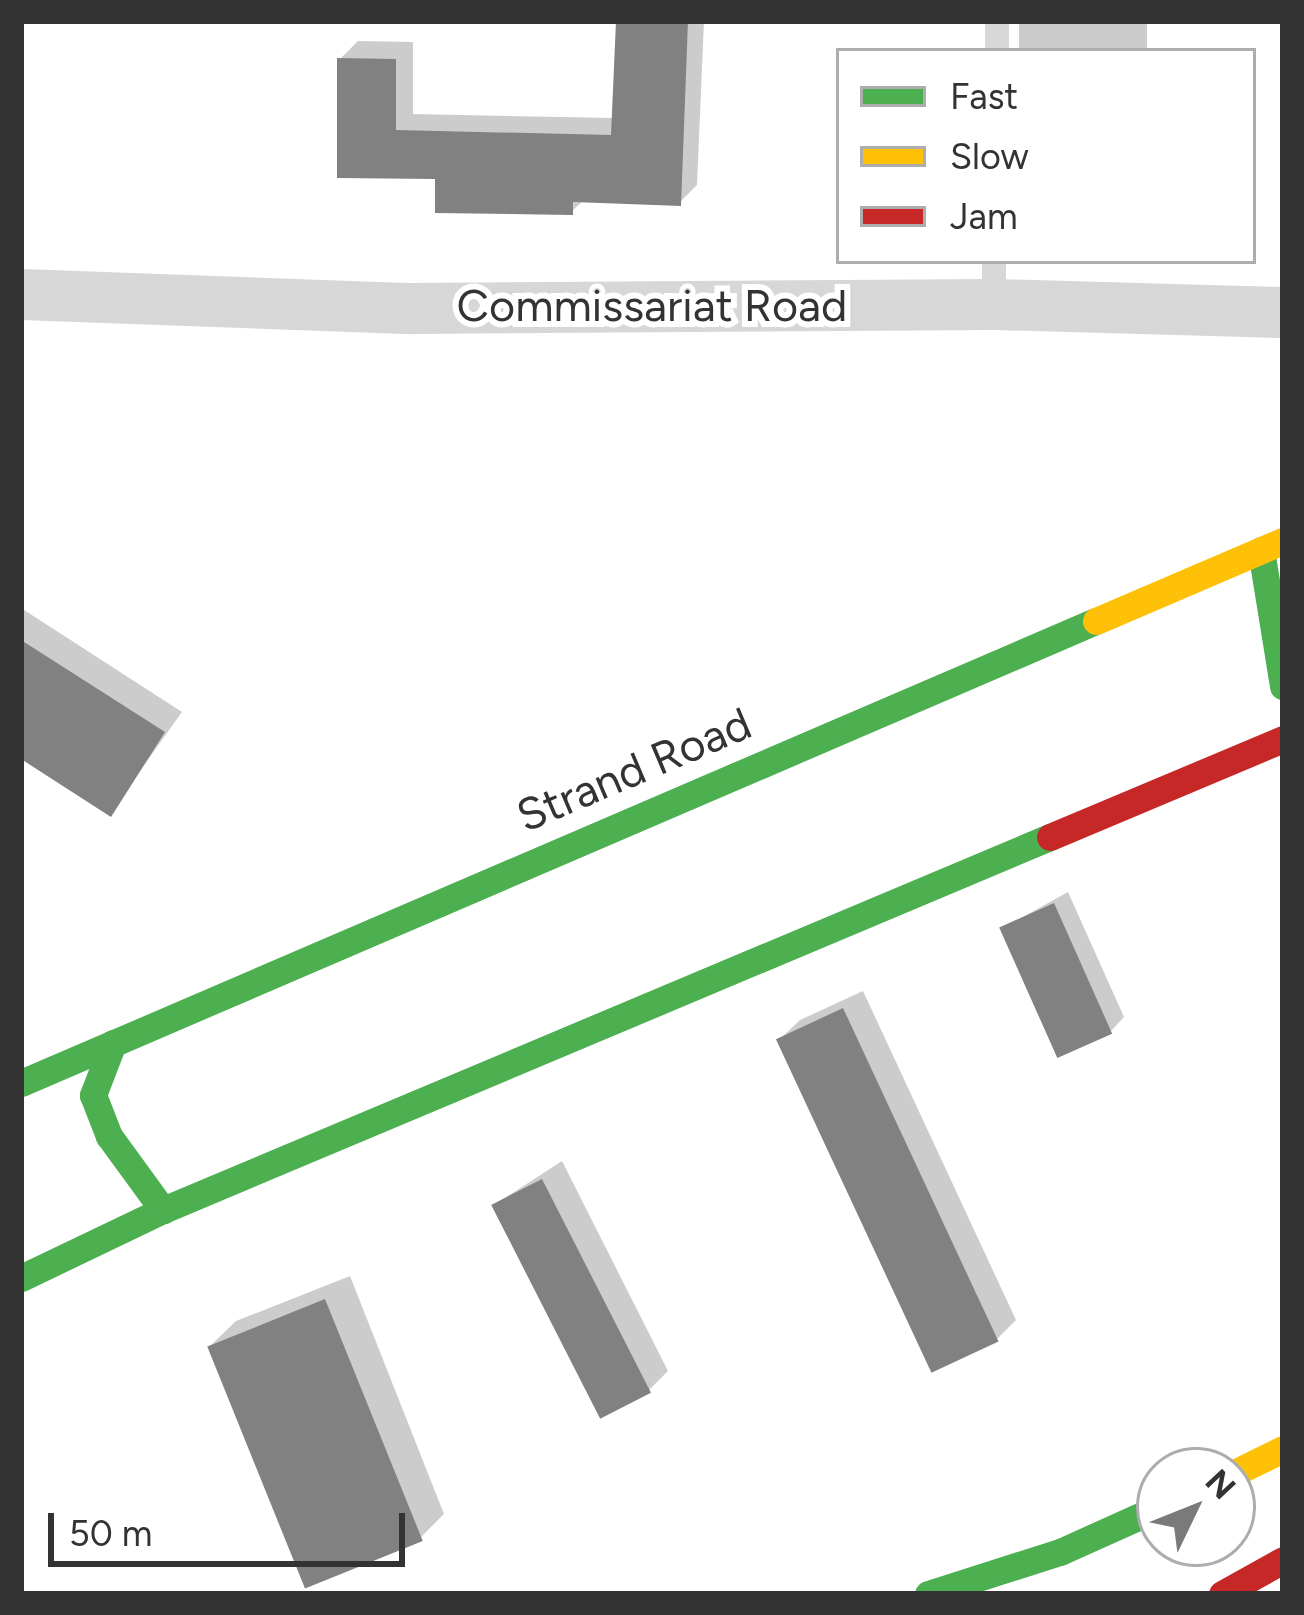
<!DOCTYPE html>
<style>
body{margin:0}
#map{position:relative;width:1304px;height:1615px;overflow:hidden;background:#fff;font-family:Figtree,sans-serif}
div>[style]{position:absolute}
.shadow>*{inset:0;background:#0003;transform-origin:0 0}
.building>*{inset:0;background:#818181;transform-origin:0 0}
.lane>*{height:24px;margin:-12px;padding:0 12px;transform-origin:12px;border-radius:12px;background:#d7d7d7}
.street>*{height:51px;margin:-25.5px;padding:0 25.5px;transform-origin:25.5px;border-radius:25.5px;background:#d7d7d7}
.fast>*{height:27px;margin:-13.5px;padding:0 13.5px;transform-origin:13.5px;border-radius:13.5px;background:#4caf50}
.slow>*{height:27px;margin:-13.5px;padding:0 13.5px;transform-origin:13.5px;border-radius:13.5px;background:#ffc107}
.jam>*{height:27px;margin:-13.5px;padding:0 13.5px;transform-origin:13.5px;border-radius:13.5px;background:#c62828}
span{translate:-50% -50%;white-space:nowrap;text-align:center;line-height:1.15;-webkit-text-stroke:12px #fff;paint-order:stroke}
.street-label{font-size:45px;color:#333}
.frame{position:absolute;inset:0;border:24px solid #333;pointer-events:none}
.legend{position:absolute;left:836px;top:48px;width:420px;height:216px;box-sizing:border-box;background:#fff;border:3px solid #adadad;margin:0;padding:15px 21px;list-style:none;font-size:36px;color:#333}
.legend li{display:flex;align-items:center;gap:24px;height:60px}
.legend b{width:60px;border:3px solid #adadad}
.north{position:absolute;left:1136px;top:1447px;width:120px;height:120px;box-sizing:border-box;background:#fff;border:3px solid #adadad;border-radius:50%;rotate:47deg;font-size:33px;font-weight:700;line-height:48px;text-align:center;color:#333}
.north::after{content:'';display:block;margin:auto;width:42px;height:54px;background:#7a7a7a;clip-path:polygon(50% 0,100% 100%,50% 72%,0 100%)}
.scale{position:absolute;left:48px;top:1513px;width:357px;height:54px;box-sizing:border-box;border:6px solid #333;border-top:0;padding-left:15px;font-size:36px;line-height:42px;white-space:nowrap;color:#333;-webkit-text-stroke:9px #fff;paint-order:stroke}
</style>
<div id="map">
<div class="shadow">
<div style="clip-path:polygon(619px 21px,704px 21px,697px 185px,679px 203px,585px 199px,571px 212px,438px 176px,340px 175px,340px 59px,358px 41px,413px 42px,413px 114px,615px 118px)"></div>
<div style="left:1019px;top:21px;width:128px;height:30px"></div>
<div style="clip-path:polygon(21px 608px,182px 712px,110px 813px,21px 755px)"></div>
<div style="clip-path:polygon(1068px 892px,1124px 1017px,1111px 1031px,1003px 928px)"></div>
<div style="clip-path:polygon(863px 991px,1016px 1320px,996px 1340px,780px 1039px,800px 1020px)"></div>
<div style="clip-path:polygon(562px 1161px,668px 1371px,648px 1391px,494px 1205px)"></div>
<div style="clip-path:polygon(350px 1276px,444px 1514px,419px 1539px,210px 1346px,236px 1321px)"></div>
</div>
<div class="building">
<div style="clip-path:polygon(616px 21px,688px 21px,681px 206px,573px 202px,573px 215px,435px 213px,435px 179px,337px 178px,337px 58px,396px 59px,396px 130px,611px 135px)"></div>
<div style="clip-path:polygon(21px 640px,165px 732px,111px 817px,21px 759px)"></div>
<div style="left:1054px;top:903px;width:143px;height:60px;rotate:66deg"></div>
<div style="left:843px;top:1008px;width:368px;height:74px;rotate:65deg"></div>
<div style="left:542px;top:1179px;width:240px;height:57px;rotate:63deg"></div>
<div style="left:325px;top:1299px;width:261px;height:127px;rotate:68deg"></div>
</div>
<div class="lane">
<div style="left:997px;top:51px;width:30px;rotate:-90deg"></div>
<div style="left:994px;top:304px;width:43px;rotate:-90deg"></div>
</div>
<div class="street">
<div style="left:21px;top:294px;width:391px;rotate:2.1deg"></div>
<div style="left:412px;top:308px;width:582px;rotate:-0.39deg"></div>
<div style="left:994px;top:304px;width:289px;rotate:1.6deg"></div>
</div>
<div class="fast">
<div style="left:1261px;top:550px;width:138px;rotate:80.8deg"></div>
<div style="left:113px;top:1043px;width:56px;rotate:111deg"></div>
<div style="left:93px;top:1095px;width:44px;rotate:68.7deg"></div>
<div style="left:109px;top:1136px;width:92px;rotate:53.9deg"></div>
<div style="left:21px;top:1083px;width:1170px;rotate:-23.26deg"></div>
<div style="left:21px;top:1278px;width:157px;rotate:-25.6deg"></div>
<div style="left:163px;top:1210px;width:962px;rotate:-22.81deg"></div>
<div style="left:928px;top:1594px;width:139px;rotate:-17.7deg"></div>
<div style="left:1060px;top:1552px;width:110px;rotate:-24.2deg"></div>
</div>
<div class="slow">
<div style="left:1096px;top:621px;width:203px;rotate:-23.2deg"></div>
<div style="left:1232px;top:1474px;width:57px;rotate:-26.1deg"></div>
</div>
<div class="jam">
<div style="left:1050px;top:837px;width:253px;rotate:-22.8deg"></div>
<div style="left:1222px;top:1594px;width:70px;rotate:-29.1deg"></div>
</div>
<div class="street-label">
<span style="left:652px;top:306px">Commissariat Road</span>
<span style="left:634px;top:770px;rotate:-23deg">Strand Road</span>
</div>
<div class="frame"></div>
<ul class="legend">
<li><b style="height:15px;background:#4caf50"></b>Fast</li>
<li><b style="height:15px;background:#ffc107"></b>Slow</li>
<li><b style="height:15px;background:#c62828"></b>Jam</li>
</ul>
<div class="north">N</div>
<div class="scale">50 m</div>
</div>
